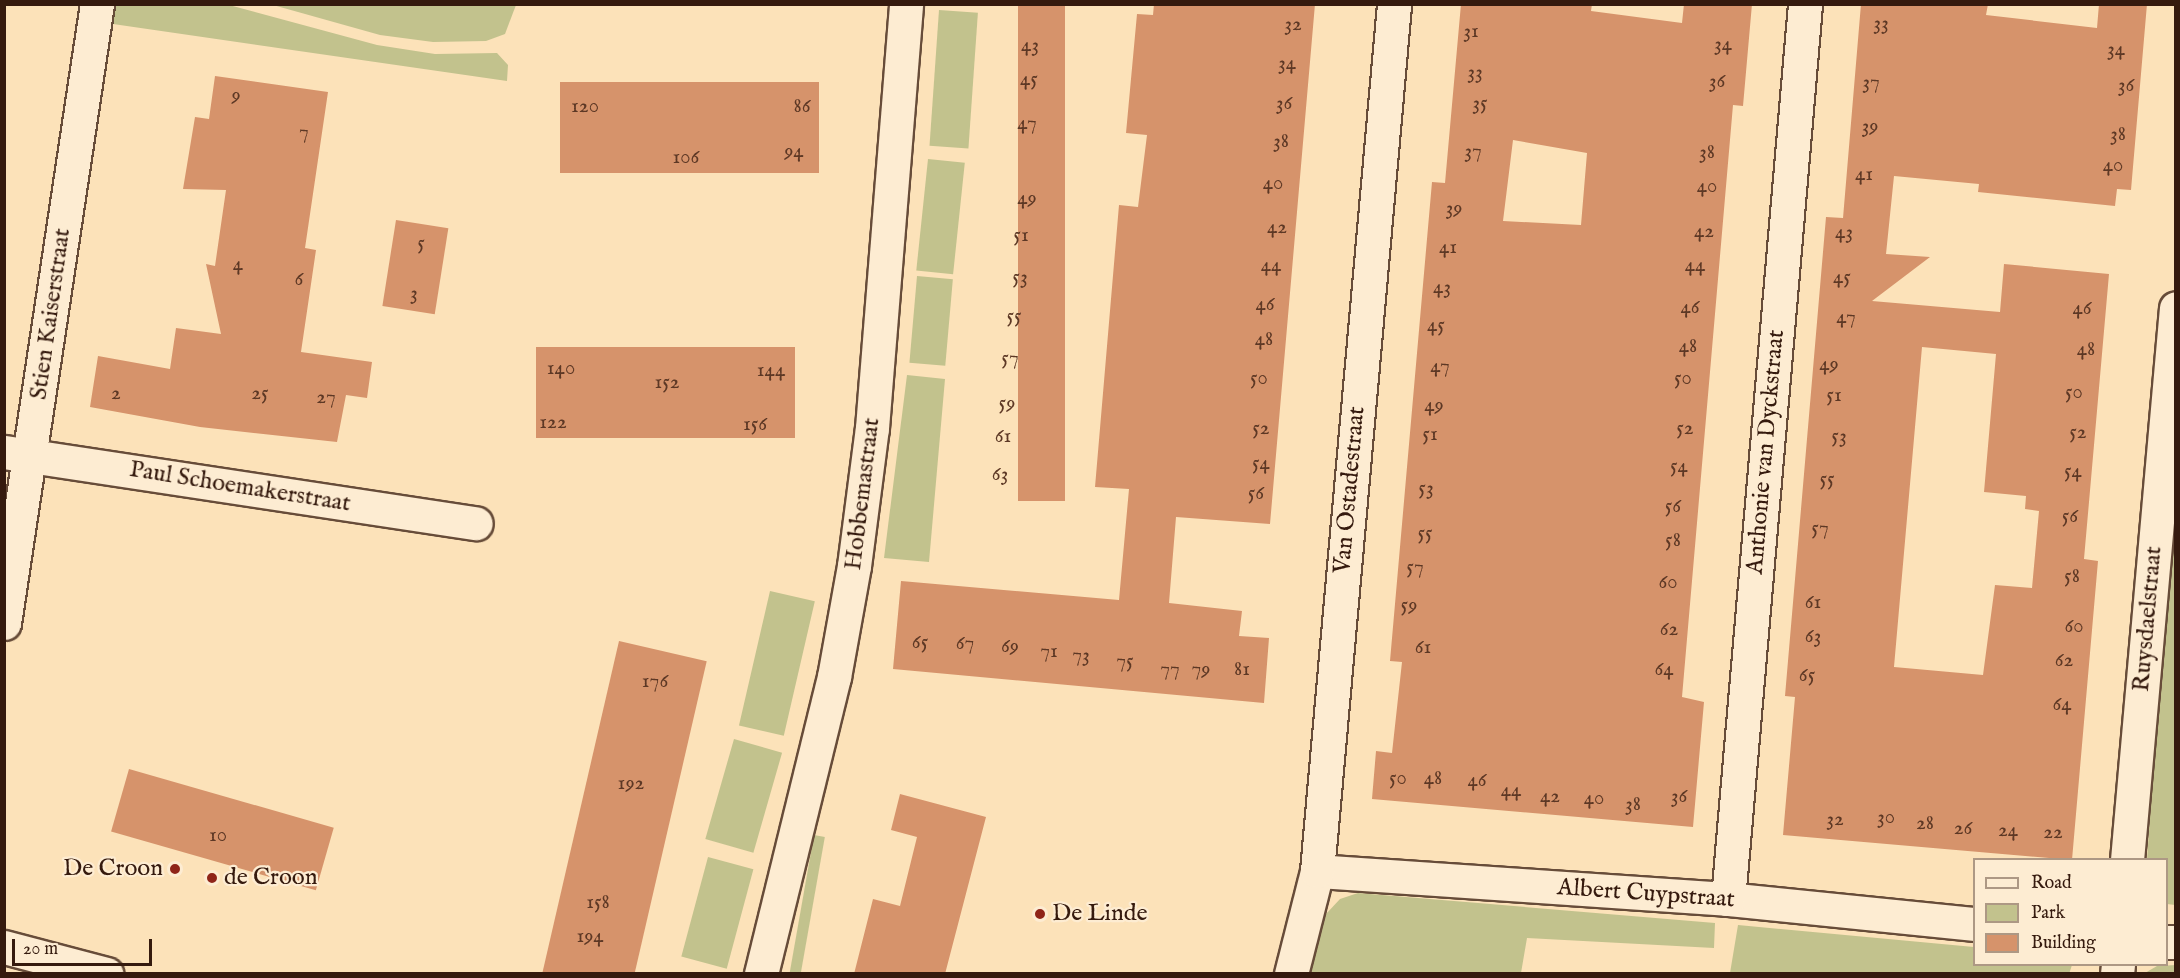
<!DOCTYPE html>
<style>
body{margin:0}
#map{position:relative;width:2180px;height:978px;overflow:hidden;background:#fce2b9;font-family:"IM FELL English",serif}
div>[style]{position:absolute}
.green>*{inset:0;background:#c2c28d;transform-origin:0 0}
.building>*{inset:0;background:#d6936b;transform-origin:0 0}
.roads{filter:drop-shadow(2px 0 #674c39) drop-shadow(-2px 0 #674c39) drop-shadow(0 2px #674c39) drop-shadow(0 -2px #674c39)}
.minor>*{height:33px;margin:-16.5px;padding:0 16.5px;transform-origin:16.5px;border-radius:16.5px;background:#fdecd2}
.dots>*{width:16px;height:16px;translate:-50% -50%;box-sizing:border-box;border:3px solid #fdecd2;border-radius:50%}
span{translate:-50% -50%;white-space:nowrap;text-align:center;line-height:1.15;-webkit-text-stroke:4.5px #fdecd2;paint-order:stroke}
.number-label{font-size:21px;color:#5d3825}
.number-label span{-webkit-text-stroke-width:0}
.street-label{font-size:24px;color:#351a0e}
.poi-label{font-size:24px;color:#351a0e}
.right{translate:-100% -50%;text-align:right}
.left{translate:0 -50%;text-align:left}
.frame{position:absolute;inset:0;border:6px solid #351a0e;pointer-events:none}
.legend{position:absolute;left:1973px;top:858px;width:195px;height:108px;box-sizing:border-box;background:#fdecd2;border:2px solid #ad9884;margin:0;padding:8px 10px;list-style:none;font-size:18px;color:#351a0e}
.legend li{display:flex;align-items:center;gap:12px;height:30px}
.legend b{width:30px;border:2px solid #ad9884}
.scale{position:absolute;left:12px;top:939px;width:140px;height:27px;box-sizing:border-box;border:3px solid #351a0e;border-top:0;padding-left:8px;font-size:18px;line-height:21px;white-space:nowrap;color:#351a0e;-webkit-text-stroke:4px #fdecd2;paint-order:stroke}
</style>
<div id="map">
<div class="green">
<div style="clip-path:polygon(116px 5px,229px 5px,377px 45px,435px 54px,497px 53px,508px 65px,507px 81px,113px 24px)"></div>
<div style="clip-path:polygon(273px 5px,516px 5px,505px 34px,486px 41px,433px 42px,380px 35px)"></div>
<div style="left:939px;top:10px;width:39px;height:136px;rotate:4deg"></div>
<div style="left:928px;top:159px;width:37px;height:112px;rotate:6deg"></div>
<div style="left:917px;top:276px;width:36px;height:87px;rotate:5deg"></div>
<div style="clip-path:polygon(907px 375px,945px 379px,929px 562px,884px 558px)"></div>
<div style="clip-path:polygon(2175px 454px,2175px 905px,2167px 904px,2166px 860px,2147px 860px)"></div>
<div style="left:770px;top:591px;width:46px;height:138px;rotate:13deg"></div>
<div style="left:734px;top:739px;width:50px;height:104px;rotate:16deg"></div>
<div style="left:814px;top:835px;width:11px;height:142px;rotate:10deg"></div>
<div style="left:708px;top:857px;width:47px;height:103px;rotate:15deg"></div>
<div style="clip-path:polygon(1358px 893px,1715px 923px,1714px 948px,1527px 938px,1521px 973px,1311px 973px,1326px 914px,1340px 899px)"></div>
<div style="clip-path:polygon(1738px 925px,1974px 947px,1974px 964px,2072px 965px,2069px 974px,1730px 973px)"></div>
<div style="clip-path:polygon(2176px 965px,2175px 973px,2145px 973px,2157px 966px)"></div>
</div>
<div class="building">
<div style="left:1018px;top:4px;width:47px;height:497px"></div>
<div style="clip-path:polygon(1154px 4px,1315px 4px,1270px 524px,1176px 517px,1169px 603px,1242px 611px,1239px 636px,1269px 638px,1264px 703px,893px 669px,901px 581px,1119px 600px,1129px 489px,1095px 487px,1119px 205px,1138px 207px,1147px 135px,1126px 133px,1137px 14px,1153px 15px)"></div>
<div style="clip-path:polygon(evenodd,1461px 4px,1592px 4px,1591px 11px,1682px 23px,1684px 4px,1752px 4px,1743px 106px,1733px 105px,1682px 697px,1704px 702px,1693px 827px,1372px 799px,1376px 751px,1392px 753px,1402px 662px,1390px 661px,1432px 182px,1445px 183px,1461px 4px,1513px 140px,1587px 153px,1581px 225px,1503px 221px,1513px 140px)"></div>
<div style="clip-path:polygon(evenodd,1861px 4px,1988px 4px,1986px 15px,2097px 28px,2099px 4px,2147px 4px,2131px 190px,2117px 189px,2115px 206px,1978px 192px,1979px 184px,1894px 176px,1886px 254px,1930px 257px,1872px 301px,2000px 312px,2004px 264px,2109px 274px,2084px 559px,2098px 561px,2072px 860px,1783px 835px,1795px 697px,1785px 696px,1826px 217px,1843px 218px,1861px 4px,1922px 347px,1996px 354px,1984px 492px,2026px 496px,2025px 509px,2039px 511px,2032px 588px,1995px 585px,1983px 675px,1894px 667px,1922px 347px)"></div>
<div style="clip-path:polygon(215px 76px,328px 92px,305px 248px,316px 250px,301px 352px,372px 362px,367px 398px,346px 395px,337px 442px,200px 427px,90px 407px,98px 356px,170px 369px,176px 328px,221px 334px,206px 264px,215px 266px,226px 190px,183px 189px,195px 117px,209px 119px)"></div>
<div style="left:560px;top:82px;width:259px;height:91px"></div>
<div style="left:396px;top:220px;width:53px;height:87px;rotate:9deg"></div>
<div style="left:536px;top:347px;width:259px;height:91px"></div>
<div style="left:619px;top:641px;width:90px;height:342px;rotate:13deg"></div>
<div style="left:129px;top:769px;width:213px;height:65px;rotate:16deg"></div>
<div style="clip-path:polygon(900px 794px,986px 817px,945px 974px,854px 974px,873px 899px,900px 906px,917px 837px,891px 830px)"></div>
</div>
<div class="roads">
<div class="minor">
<div style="left:4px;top:452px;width:477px;rotate:8.6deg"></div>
<div style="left:4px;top:623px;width:626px;rotate:-81.46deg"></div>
<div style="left:2127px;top:860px;width:554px;rotate:-84.93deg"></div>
<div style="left:1317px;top:871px;width:412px;rotate:3.9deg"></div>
<div style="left:1728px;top:899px;width:247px;rotate:5.8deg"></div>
<div style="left:1728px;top:899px;width:898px;rotate:-85.08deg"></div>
<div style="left:2166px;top:942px;width:10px"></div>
<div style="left:4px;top:947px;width:106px;rotate:14.8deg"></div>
<div style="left:761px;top:974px;width:306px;rotate:-76.2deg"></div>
<div style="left:834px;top:677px;width:113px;rotate:-79.8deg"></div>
<div style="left:854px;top:566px;width:139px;rotate:-82.6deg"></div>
<div style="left:872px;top:428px;width:425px;rotate:-85.4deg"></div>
<div style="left:1291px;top:974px;width:106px;rotate:-75.8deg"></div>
<div style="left:1317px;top:871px;width:870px;rotate:-84.92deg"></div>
<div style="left:2117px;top:974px;width:10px;rotate:-84deg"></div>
</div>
</div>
<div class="dots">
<div style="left:175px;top:869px;background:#8f2418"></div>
<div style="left:212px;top:878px;background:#8f2418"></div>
<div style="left:1040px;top:914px;background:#8f2418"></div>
</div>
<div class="number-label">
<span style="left:1881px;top:24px">33</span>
<span style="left:1293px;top:25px">32</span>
<span style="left:1471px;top:32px">31</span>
<span style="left:1723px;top:45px">34</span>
<span style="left:1030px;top:46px">43</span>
<span style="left:2116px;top:50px">34</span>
<span style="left:1287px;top:64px">34</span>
<span style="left:1475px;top:73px">33</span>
<span style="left:1029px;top:80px">45</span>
<span style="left:1717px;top:82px">36</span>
<span style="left:1871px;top:83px">37</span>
<span style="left:2126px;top:86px">36</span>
<span style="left:236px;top:96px">9</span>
<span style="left:1284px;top:104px">36</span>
<span style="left:1480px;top:104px">35</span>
<span style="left:585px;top:107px">120</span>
<span style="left:802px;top:107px">86</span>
<span style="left:1027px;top:124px">47</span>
<span style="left:1870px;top:127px">39</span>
<span style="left:304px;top:133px">7</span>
<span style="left:2118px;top:135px">38</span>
<span style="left:1281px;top:142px">38</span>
<span style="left:794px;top:152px">94</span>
<span style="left:1473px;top:152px">37</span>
<span style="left:1707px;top:153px">38</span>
<span style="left:686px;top:158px">106</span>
<span style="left:2113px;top:166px">40</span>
<span style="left:1864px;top:175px">41</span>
<span style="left:1273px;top:184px">40</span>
<span style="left:1707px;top:187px">40</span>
<span style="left:1027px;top:199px">49</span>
<span style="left:1454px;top:209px">39</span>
<span style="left:1277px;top:228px">42</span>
<span style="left:1704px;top:232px">42</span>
<span style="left:1844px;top:233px">43</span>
<span style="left:1021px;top:236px">51</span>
<span style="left:421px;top:244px">5</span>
<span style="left:1448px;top:248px">41</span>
<span style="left:238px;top:265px">4</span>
<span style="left:1271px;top:266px">44</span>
<span style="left:1695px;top:266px">44</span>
<span style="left:1020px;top:278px">53</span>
<span style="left:1842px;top:278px">45</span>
<span style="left:299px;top:280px">6</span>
<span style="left:1442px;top:288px">43</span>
<span style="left:414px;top:294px">3</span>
<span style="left:1265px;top:305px">46</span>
<span style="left:1690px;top:308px">46</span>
<span style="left:2082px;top:309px">46</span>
<span style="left:1014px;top:317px">55</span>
<span style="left:1846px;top:318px">47</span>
<span style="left:1436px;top:326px">45</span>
<span style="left:1264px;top:340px">48</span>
<span style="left:1688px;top:347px">48</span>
<span style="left:2086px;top:350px">48</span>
<span style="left:1010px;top:359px">57</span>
<span style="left:1829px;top:365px">49</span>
<span style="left:1440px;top:367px">47</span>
<span style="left:561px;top:369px">140</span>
<span style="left:771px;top:371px">144</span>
<span style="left:1259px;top:379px">50</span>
<span style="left:1683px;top:379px">50</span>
<span style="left:667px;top:383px">152</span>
<span style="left:2074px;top:393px">50</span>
<span style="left:116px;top:394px">2</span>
<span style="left:260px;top:394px">25</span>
<span style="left:1834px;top:396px">51</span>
<span style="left:326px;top:398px">27</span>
<span style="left:1007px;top:404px">59</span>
<span style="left:1434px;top:406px">49</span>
<span style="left:553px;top:423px">122</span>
<span style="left:755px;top:425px">156</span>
<span style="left:1261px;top:429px">52</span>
<span style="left:1685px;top:429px">52</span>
<span style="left:2078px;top:433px">52</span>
<span style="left:1430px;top:435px">51</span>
<span style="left:1003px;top:437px">61</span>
<span style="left:1839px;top:437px">53</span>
<span style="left:1261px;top:464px">54</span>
<span style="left:1679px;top:467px">54</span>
<span style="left:2073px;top:472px">54</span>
<span style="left:1000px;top:475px">63</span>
<span style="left:1827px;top:480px">55</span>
<span style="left:1426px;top:489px">53</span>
<span style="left:1256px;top:494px">56</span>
<span style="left:1673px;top:507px">56</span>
<span style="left:2070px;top:517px">56</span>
<span style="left:1820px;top:529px">57</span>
<span style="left:1425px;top:534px">55</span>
<span style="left:1673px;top:541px">58</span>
<span style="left:1415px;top:568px">57</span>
<span style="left:2072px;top:577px">58</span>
<span style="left:1668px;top:583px">60</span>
<span style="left:1813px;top:603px">61</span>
<span style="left:1409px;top:606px">59</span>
<span style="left:2074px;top:627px">60</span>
<span style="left:1669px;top:630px">62</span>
<span style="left:1813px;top:637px">63</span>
<span style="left:920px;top:643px">65</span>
<span style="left:965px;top:644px">67</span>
<span style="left:1010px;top:647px">69</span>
<span style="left:1423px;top:648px">61</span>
<span style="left:1049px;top:652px">71</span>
<span style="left:1081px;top:656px">73</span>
<span style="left:2064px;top:661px">62</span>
<span style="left:1125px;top:662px">75</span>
<span style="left:1170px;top:670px">77</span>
<span style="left:1201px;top:670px">79</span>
<span style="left:1242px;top:670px">81</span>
<span style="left:1664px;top:670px">64</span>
<span style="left:1807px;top:676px">65</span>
<span style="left:655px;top:682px">176</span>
<span style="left:2062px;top:705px">64</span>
<span style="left:1398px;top:779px">50</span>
<span style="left:1433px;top:779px">48</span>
<span style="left:1477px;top:781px">46</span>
<span style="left:631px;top:784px">192</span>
<span style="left:1511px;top:791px">44</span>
<span style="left:1550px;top:797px">42</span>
<span style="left:1679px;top:797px">36</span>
<span style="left:1594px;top:799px">40</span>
<span style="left:1633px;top:805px">38</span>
<span style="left:1886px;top:818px">30</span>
<span style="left:1835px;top:820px">32</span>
<span style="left:1925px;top:824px">28</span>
<span style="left:1963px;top:829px">26</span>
<span style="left:2008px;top:831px">24</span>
<span style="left:2053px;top:833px">22</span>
<span style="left:218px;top:836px">10</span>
<span style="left:598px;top:903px">158</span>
<span style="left:590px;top:937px">194</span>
</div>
<div class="street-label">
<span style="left:51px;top:314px;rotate:-82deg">Stien Kaiserstraat</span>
<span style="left:1766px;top:452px;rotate:-85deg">Anthonie van Dyckstraat</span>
<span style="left:240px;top:487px;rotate:9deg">Paul Schoemakerstraat</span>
<span style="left:1350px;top:490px;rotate:-85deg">Van Ostadestraat</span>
<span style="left:863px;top:494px;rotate:-83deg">Hobbemastraat</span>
<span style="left:2148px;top:619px;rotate:-85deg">Ruysdaelstraat</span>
<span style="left:1646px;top:894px;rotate:4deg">Albert Cuypstraat</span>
</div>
<div class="poi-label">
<span class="right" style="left:163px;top:869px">De Croon</span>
<span class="left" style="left:224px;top:878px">de Croon</span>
<span class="left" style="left:1052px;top:914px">De Linde</span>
</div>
<div class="frame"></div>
<ul class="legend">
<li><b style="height:8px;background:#fdecd2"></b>Road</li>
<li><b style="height:16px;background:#c2c28d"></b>Park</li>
<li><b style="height:16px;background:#d6936b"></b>Building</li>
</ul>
<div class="scale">20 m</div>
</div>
